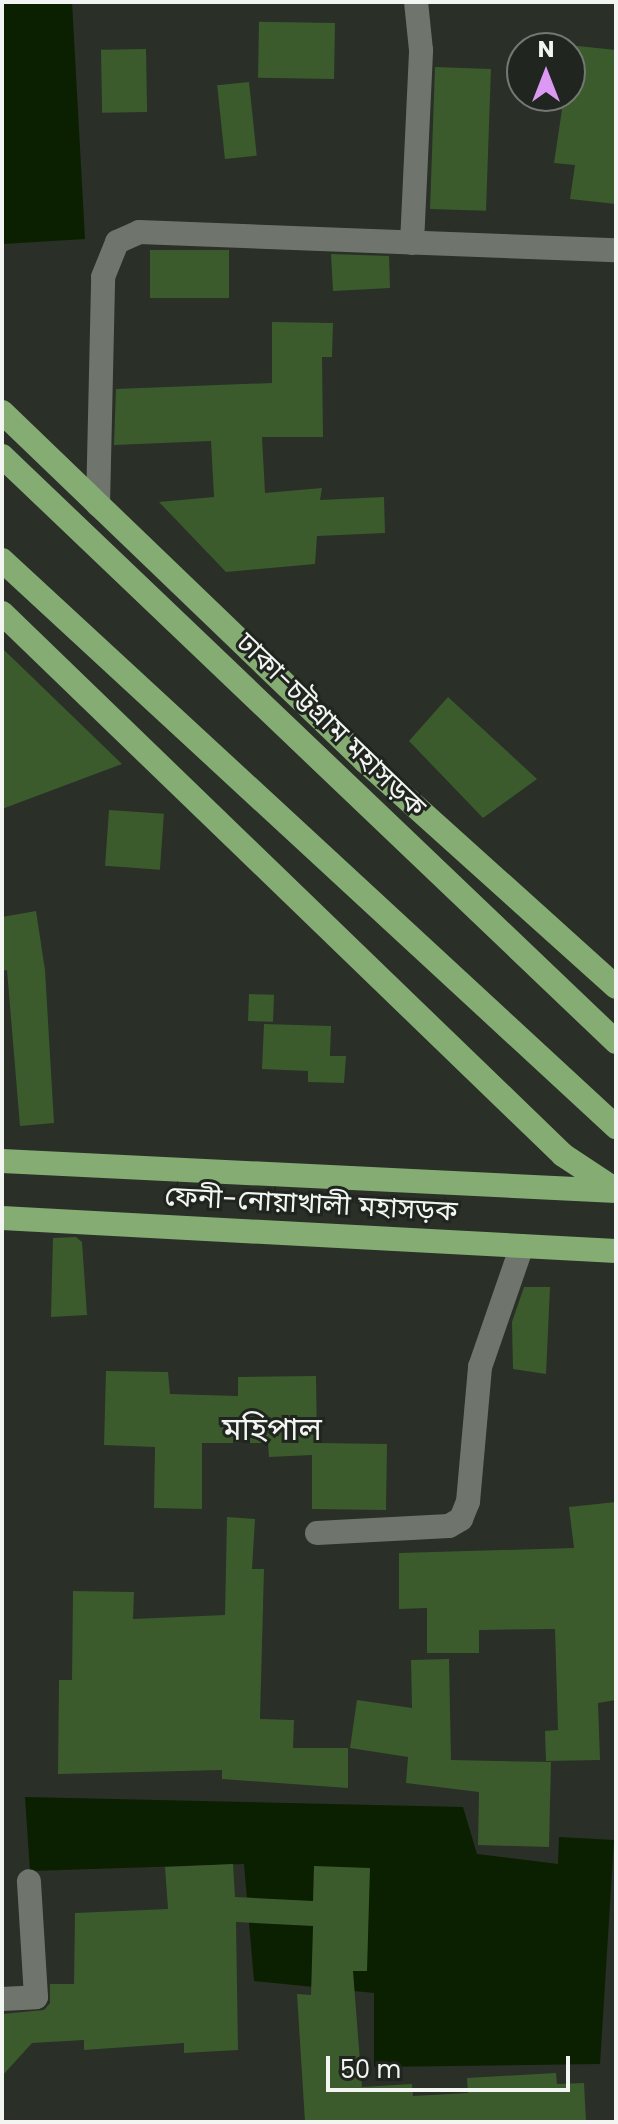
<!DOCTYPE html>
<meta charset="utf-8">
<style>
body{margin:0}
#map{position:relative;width:618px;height:2124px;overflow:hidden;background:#2a2f28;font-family:Poppins,"Noto Sans Bengali",sans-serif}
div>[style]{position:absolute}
.water>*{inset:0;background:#0a2000}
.building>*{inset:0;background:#3b5b2c;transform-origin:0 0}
.minor>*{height:24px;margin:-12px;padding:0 12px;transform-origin:12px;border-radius:12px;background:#6f756d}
.highway>*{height:24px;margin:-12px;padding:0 12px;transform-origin:12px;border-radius:12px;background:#84ac73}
span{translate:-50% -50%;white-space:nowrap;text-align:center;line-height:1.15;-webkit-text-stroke:6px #20251f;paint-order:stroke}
.street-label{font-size:28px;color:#f2f5f1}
.quarter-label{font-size:32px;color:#f2f5f1}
.frame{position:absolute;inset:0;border:4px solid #f2f5f1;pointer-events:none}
.north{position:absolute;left:506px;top:32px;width:80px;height:80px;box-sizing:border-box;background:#20251f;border:2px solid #747873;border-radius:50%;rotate:0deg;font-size:22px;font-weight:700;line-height:32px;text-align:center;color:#f2f5f1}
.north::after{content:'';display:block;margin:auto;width:28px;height:36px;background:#dc99f4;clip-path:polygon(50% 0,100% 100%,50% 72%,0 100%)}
.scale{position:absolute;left:326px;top:2056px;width:244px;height:36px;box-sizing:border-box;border:4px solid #f2f5f1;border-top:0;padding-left:10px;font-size:24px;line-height:28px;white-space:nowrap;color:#f2f5f1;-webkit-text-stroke:6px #20251f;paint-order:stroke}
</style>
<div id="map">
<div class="water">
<div style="clip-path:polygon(2px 2px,72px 2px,85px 239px,2px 244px)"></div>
<div style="clip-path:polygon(25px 1797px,463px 1807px,477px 1854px,558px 1864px,559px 1837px,614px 1840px,600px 2064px,374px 2067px,374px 1993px,254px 1981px,244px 1864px,30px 1871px)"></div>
</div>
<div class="building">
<div style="left:335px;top:23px;width:56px;height:76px;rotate:91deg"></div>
<div style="clip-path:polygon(568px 45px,616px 50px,616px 204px,570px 199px,575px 165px,554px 163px,564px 96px,570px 96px)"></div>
<div style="left:146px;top:49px;width:63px;height:45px;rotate:89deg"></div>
<div style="left:435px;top:67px;width:56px;height:142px;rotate:2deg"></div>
<div style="left:249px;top:82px;width:74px;height:32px;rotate:84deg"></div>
<div style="left:150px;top:250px;width:79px;height:48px"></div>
<div style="clip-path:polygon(331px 254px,389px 256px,390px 288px,333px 291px)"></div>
<div style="clip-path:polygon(272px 322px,333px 323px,332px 357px,322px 357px,323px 437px,262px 437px,265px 493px,322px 488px,320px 500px,384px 497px,385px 533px,317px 536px,315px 564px,226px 572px,159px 502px,214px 497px,211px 441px,114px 445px,116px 389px,272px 383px)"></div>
<div style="clip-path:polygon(2px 648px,122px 764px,2px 809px)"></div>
<div style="clip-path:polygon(448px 697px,537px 779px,483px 818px,409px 741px)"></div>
<div style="left:109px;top:810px;width:55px;height:56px;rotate:4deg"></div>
<div style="clip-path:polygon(36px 911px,45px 970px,54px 1123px,20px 1126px,7px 970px,2px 971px,2px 917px)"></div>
<div style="left:249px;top:994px;width:25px;height:27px;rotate:2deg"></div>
<div style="clip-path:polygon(264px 1024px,331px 1026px,330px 1056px,346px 1056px,344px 1083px,308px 1082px,308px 1071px,262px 1069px)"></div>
<div style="clip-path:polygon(76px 1237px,82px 1242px,87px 1315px,51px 1317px,53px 1238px)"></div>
<div style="clip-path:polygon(524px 1287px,550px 1287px,546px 1374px,513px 1369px,512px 1322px)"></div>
<div style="clip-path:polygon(106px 1371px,168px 1372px,170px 1394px,238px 1396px,238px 1377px,316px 1376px,317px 1443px,387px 1444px,386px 1510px,312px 1509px,312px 1455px,269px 1457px,268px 1443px,202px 1443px,202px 1509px,154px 1508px,155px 1447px,104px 1445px)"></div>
<div style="clip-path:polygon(616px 1502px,616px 1700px,598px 1703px,600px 1760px,546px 1761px,545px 1731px,558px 1730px,555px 1629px,479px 1630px,479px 1653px,427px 1653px,427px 1608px,399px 1609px,399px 1553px,574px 1548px,569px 1507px)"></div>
<div style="clip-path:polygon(227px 1517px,255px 1519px,252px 1569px,264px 1569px,260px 1719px,294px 1720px,293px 1748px,348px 1748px,348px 1788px,222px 1779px,222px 1770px,58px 1774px,59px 1680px,72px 1680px,73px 1591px,134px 1592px,133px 1619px,225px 1615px)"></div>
<div style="clip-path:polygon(449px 1659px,451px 1760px,551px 1762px,549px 1847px,478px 1845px,479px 1792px,406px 1783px,408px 1757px,350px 1748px,357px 1700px,412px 1708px,411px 1660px)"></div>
<div style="clip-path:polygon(233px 1864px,235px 1897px,313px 1901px,314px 1866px,370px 1868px,367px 1971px,353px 1971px,362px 2087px,412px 2084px,413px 2096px,468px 2093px,467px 2078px,556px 2073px,557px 2084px,584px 2083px,586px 2122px,305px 2122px,297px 1994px,311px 1995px,313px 1926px,236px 1922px,238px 2050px,184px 2053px,184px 2043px,84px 2050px,84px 2040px,32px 2043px,2px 2076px,2px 2014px,44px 2010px,50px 2003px,50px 1984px,74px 1984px,75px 1913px,168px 1909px,165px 1867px)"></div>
</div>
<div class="minor">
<div style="left:412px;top:243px;width:193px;rotate:-87.3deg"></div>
<div style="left:421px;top:50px;width:48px;rotate:-95.9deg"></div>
<div style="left:98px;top:505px;width:228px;rotate:-88.7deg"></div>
<div style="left:103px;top:277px;width:38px;rotate:-68deg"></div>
<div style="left:117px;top:242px;width:24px;rotate:-24deg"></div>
<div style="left:139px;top:232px;width:477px;rotate:2.2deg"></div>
<div style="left:317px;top:1533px;width:132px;rotate:-3deg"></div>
<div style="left:449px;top:1526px;width:14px;rotate:-30deg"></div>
<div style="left:461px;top:1519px;width:18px;rotate:-68deg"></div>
<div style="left:468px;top:1502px;width:136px;rotate:-84.9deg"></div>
<div style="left:480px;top:1367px;width:128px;rotate:-70.9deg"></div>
<div style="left:2px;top:1999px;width:34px;rotate:-3deg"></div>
<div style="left:36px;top:1997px;width:116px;rotate:-93.5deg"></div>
</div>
<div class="highway">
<div style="left:2px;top:412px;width:504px;rotate:43.87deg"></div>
<div style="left:365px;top:761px;width:338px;rotate:42deg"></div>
<div style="left:2px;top:456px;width:849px;rotate:43.66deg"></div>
<div style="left:2px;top:560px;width:836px;rotate:42.72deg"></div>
<div style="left:2px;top:613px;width:780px;rotate:44.01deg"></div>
<div style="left:563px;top:1155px;width:64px;rotate:33.4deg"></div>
<div style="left:2px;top:1161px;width:615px;rotate:2.8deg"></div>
<div style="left:2px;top:1218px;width:615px;rotate:3.08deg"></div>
</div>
<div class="street-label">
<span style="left:331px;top:725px;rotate:44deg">ঢাকা-চট্টগ্রাম মহাসড়ক</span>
<span style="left:311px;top:1204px;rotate:3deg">ফেনী-নোয়াখালী মহাসড়ক</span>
</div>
<div class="quarter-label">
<span style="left:272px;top:1429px">মহিপাল</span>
</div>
<div class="frame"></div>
<div class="north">N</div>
<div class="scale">50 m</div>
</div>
